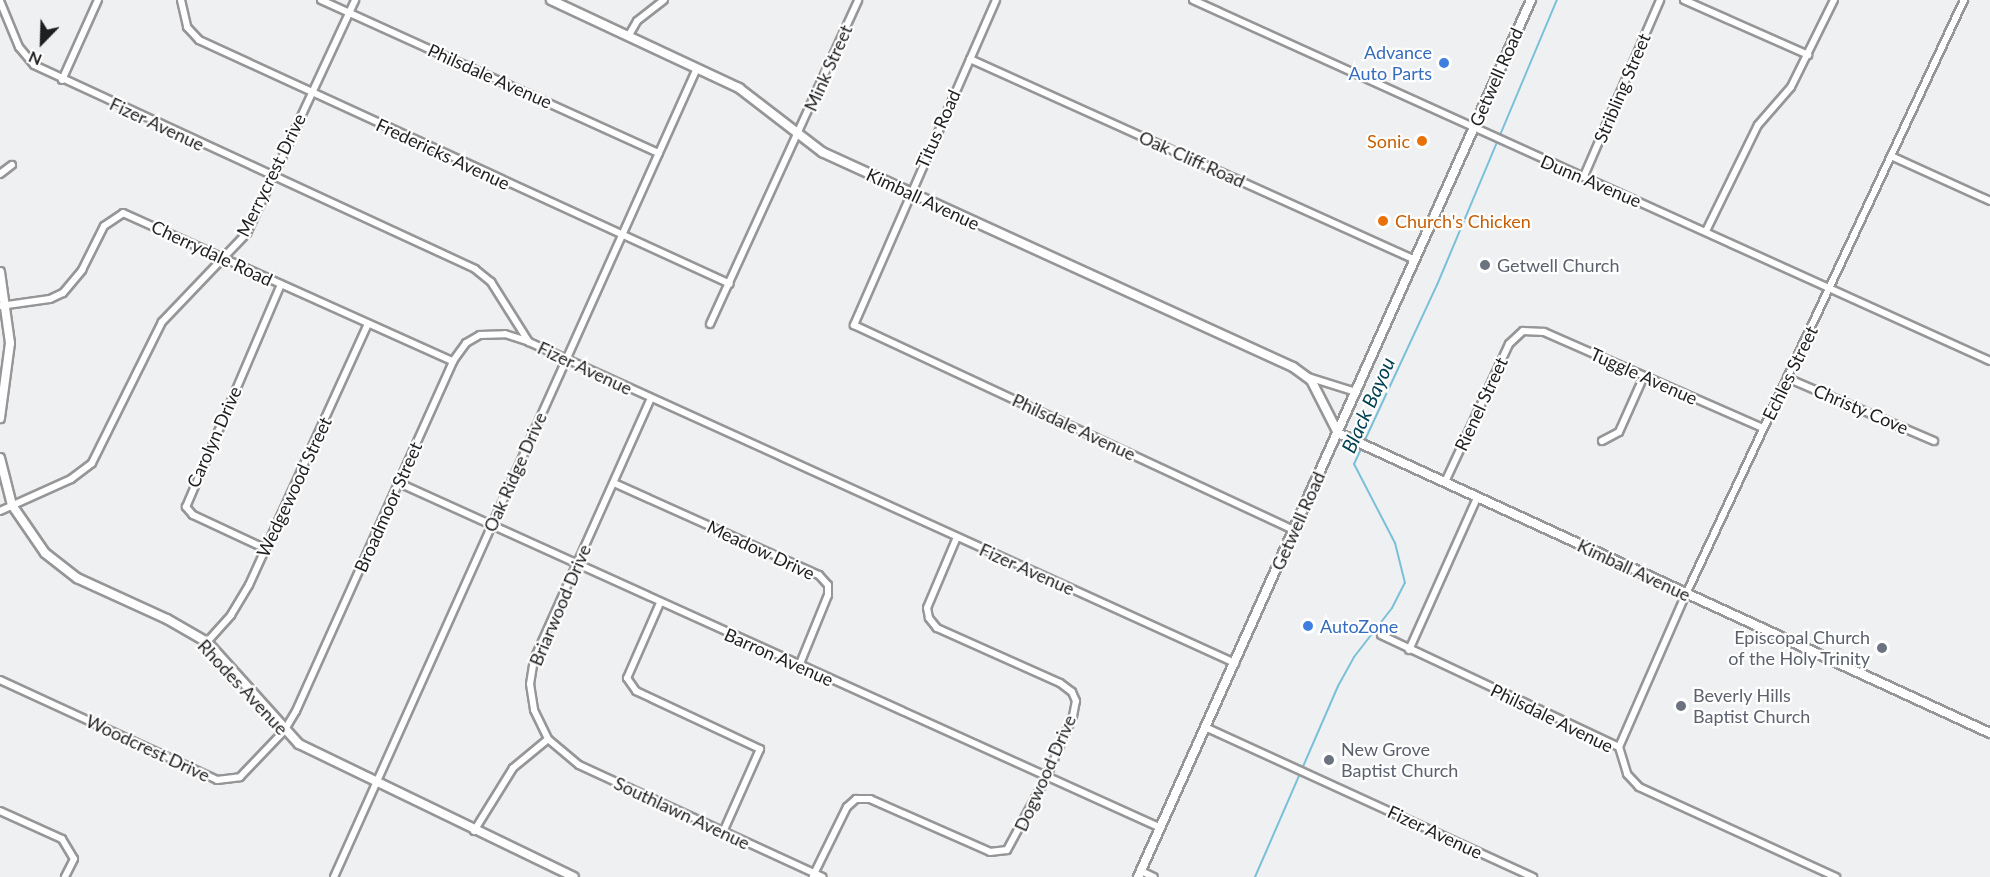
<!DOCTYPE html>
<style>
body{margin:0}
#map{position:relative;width:1990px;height:877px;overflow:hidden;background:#eff0f2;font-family:Lato,sans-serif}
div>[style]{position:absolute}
.stream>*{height:2px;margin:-1px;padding:0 1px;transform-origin:1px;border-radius:1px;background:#79c0d8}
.roads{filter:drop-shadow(2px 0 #969698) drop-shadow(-2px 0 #969698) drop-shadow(0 2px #969698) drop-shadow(0 -2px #969698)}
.street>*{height:6px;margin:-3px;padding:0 3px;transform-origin:3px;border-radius:3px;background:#fff}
.secondary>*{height:8px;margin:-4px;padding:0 4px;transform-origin:4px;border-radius:4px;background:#fff}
.dots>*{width:16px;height:16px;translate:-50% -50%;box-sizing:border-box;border:3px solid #fff;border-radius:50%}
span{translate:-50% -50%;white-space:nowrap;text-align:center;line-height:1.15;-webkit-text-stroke:4.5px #fff;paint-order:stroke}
.shop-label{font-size:18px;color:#366cbe}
.right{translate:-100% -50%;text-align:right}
.left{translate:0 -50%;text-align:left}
.street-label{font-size:18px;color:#1f1f20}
.food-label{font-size:18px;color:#c56008}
.worship-label{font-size:18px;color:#5b616d}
.water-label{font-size:20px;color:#004253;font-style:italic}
.north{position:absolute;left:12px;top:12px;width:60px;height:60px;-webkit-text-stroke:4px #fff;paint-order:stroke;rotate:203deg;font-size:16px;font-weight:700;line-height:24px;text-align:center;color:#1f1f20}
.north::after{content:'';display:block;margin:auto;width:21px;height:27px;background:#1f1f20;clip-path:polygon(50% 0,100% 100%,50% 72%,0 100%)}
</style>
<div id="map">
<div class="stream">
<div style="left:1364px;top:442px;width:173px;rotate:-65.1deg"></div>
<div style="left:1437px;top:285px;width:309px;rotate:-67.2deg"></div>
<div style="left:1255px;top:877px;width:208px;rotate:-66.5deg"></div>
<div style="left:1338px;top:686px;width:33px;rotate:-61deg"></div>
<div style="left:1354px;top:657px;width:62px;rotate:-52.2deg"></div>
<div style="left:1392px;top:608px;width:28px;rotate:-63deg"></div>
<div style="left:1405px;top:583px;width:41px;rotate:-104deg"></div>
<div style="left:1395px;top:543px;width:89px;rotate:-117.4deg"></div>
<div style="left:1354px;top:464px;width:19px;rotate:-65deg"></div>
</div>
<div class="roads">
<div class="street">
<div style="left:181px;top:0;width:28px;rotate:77deg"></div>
<div style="left:187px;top:27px;width:18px;rotate:47deg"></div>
<div style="left:199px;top:40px;width:584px;rotate:24.68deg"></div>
<div style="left:321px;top:0;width:371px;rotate:24.4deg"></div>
<div style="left:996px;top:0;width:355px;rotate:113.6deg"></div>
<div style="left:854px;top:325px;width:485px;rotate:25deg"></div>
<div style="left:1193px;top:0;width:875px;rotate:24.37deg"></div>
<div style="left:1684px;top:0;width:136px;rotate:23.9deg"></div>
<div style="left:0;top:1px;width:50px;rotate:67.6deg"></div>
<div style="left:19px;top:47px;width:23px;rotate:50deg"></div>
<div style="left:34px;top:65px;width:486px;rotate:24.8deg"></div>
<div style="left:475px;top:269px;width:21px;rotate:39deg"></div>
<div style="left:491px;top:282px;width:71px;rotate:57.7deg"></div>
<div style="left:529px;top:342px;width:776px;rotate:24.45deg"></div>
<div style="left:629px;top:35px;width:16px;rotate:-60deg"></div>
<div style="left:637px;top:21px;width:34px;rotate:-38deg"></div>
<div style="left:970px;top:59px;width:488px;rotate:24.3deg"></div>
<div style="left:62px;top:80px;width:88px;rotate:-65.8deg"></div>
<div style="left:1891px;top:156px;width:109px;rotate:24.4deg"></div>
<div style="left:0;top:174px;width:15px;rotate:-37deg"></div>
<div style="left:1584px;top:176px;width:192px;rotate:-66.6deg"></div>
<div style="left:1706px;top:231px;width:118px;rotate:-63.9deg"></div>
<div style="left:1758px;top:125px;width:50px;rotate:-49deg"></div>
<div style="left:1791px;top:87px;width:97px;rotate:-63.7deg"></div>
<div style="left:0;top:306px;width:50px;rotate:-8deg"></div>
<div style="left:50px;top:299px;width:14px;rotate:-25deg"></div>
<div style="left:63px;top:293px;width:30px;rotate:-50deg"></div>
<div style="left:82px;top:270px;width:49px;rotate:-63.4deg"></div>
<div style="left:104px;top:226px;width:23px;rotate:-34deg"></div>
<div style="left:123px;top:213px;width:362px;rotate:24.2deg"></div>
<div style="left:710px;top:324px;width:356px;rotate:-65.4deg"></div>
<div style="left:1308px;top:377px;width:50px;rotate:17.4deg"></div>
<div style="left:1787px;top:378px;width:160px;rotate:23.2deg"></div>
<div style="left:651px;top:398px;width:286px;rotate:114.1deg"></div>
<div style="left:534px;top:659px;width:25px;rotate:99deg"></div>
<div style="left:530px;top:684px;width:26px;rotate:81deg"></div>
<div style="left:534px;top:710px;width:32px;rotate:64deg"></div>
<div style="left:548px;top:739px;width:40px;rotate:40deg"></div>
<div style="left:579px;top:765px;width:268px;rotate:24.7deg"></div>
<div style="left:1602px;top:441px;width:19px;rotate:-28deg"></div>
<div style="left:1619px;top:432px;width:61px;rotate:-65.9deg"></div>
<div style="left:1445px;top:482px;width:152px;rotate:-65.1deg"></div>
<div style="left:1509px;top:344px;width:19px;rotate:-43deg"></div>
<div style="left:1523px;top:331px;width:21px;rotate:3deg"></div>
<div style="left:1544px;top:332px;width:239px;rotate:23.7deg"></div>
<div style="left:399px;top:483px;width:836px;rotate:24.36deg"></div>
<div style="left:614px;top:483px;width:225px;rotate:24.2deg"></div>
<div style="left:819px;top:575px;width:13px;rotate:48deg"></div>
<div style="left:828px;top:585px;width:10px;rotate:90deg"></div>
<div style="left:828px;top:595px;width:77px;rotate:112.2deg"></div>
<div style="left:0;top:511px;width:78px;rotate:-24.3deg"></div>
<div style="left:71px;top:479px;width:26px;rotate:-37deg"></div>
<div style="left:92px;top:463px;width:157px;rotate:-63.6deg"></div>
<div style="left:162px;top:322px;width:123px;rotate:-46.3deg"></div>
<div style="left:247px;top:233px;width:257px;rotate:-65.1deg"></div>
<div style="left:266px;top:549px;width:81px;rotate:-155deg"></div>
<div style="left:193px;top:515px;width:11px;rotate:-131deg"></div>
<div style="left:186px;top:507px;width:242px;rotate:-66.9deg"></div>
<div style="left:660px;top:603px;width:82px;rotate:113.7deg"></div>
<div style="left:627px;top:678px;width:16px;rotate:55deg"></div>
<div style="left:636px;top:691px;width:137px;rotate:25.1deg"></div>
<div style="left:760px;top:749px;width:91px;rotate:114deg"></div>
<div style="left:1381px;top:635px;width:263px;rotate:25.2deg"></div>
<div style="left:1619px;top:747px;width:28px;rotate:73deg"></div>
<div style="left:1627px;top:774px;width:18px;rotate:47deg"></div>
<div style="left:1639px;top:787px;width:217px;rotate:24.6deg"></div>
<div style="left:207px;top:642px;width:36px;rotate:-48deg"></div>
<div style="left:231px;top:615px;width:35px;rotate:-59deg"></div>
<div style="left:249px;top:585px;width:287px;rotate:-65.5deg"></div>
<div style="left:1409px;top:650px;width:167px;rotate:-65.9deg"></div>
<div style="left:0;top:680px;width:239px;rotate:24.7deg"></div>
<div style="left:217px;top:780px;width:23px;rotate:-7deg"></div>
<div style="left:240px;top:777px;width:64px;rotate:-46.3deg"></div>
<div style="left:284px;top:731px;width:23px;rotate:-59deg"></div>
<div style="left:296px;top:711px;width:384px;rotate:-65.8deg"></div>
<div style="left:453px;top:361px;width:22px;rotate:-54deg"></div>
<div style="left:466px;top:343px;width:16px;rotate:-30deg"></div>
<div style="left:480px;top:335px;width:25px;rotate:-2deg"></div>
<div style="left:505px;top:334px;width:25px;rotate:18deg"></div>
<div style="left:1205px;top:727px;width:361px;rotate:24.6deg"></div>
<div style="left:1619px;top:747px;width:167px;rotate:-66.4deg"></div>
<div style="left:1686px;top:594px;width:656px;rotate:-64.92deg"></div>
<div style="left:0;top:811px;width:68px;rotate:24.3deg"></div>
<div style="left:62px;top:839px;width:23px;rotate:59deg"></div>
<div style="left:74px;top:859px;width:20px;rotate:117deg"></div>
<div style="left:474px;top:831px;width:74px;rotate:-58.2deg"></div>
<div style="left:513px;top:768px;width:45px;rotate:-39.6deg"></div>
<div style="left:1141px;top:871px;width:14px;rotate:25deg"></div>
<div style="left:813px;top:876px;width:77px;rotate:-63.8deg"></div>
<div style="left:847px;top:807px;width:12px;rotate:-42deg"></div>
<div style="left:856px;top:799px;width:14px"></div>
<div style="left:870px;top:799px;width:131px;rotate:23.8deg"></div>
<div style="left:990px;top:852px;width:17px;rotate:-7deg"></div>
<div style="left:1007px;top:850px;width:82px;rotate:-61.6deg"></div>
<div style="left:1046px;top:778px;width:68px;rotate:-66.5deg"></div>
<div style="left:1073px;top:716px;width:15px;rotate:-79deg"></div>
<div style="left:1076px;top:701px;width:10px;rotate:-114deg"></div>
<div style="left:1072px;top:692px;width:15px;rotate:-143deg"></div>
<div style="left:1060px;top:683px;width:135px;rotate:-155.9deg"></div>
<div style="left:937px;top:628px;width:13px;rotate:-129deg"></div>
<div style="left:929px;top:618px;width:10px;rotate:-101deg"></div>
<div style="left:927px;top:608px;width:77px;rotate:-67.1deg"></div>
<div style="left:334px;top:877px;width:887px;rotate:-65.83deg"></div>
</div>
<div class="secondary">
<div style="left:551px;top:0;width:208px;rotate:25.1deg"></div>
<div style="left:739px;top:88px;width:105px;rotate:37.6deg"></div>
<div style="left:822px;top:152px;width:518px;rotate:24.54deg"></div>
<div style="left:1293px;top:367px;width:22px;rotate:36deg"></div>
<div style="left:1311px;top:380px;width:59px;rotate:63deg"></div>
<div style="left:1338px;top:433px;width:718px;rotate:24.71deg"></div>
<div style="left:0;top:272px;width:72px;rotate:82deg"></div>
<div style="left:10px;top:343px;width:76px;rotate:97.6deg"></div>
<div style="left:0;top:458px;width:49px;rotate:75.7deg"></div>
<div style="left:12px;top:505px;width:58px;rotate:55.5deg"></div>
<div style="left:45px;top:553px;width:41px;rotate:38deg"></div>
<div style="left:77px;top:578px;width:99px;rotate:24.5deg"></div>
<div style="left:167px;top:619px;width:46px;rotate:29.9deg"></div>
<div style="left:207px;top:642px;width:137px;rotate:48deg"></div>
<div style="left:299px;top:744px;width:305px;rotate:25.8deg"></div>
<div style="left:1138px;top:877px;width:961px;rotate:-65.86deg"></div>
</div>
</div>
<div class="dots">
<div style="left:1444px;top:63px;background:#3f7fe0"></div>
<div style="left:1422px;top:141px;background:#e8710a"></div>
<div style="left:1383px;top:221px;background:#e8710a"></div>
<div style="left:1485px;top:265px;background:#6b7280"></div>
<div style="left:1308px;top:626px;background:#3f7fe0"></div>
<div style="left:1882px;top:648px;background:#6b7280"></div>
<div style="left:1681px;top:706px;background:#6b7280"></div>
<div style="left:1329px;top:760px;background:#6b7280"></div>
</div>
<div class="shop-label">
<span class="right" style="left:1432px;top:63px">Advance<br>Auto Parts</span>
<span class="left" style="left:1320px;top:626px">AutoZone</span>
</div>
<div class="street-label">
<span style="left:828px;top:68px;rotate:-66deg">Mink Street</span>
<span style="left:490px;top:76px;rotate:24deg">Philsdale Avenue</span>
<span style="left:1496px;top:77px;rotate:-66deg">Getwell Road</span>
<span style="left:1622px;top:88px;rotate:-67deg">Stribling Street</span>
<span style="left:157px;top:124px;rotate:25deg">Fizer Avenue</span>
<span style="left:938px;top:129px;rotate:-66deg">Titus Road</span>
<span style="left:443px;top:154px;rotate:25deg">Fredericks Avenue</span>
<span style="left:1192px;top:159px;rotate:24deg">Oak Cliff Road</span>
<span style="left:271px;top:175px;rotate:-64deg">Merrycrest Drive</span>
<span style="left:1591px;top:181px;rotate:23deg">Dunn Avenue</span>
<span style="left:923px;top:199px;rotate:25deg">Kimball Avenue</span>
<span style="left:212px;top:253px;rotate:25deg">Cherrydale Road</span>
<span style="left:585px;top:368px;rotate:25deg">Fizer Avenue</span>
<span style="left:1790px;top:373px;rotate:-64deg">Echles Street</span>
<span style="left:1644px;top:376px;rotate:24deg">Tuggle Avenue</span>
<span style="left:1481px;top:404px;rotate:-65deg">Rienel Street</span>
<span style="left:1861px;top:409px;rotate:23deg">Christy Cove</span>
<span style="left:1074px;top:427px;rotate:25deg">Philsdale Avenue</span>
<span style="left:214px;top:437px;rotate:-66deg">Carolyn Drive</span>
<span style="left:515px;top:472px;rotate:-66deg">Oak Ridge Drive</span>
<span style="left:294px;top:487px;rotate:-65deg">Wedgewood Street</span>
<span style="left:388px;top:507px;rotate:-66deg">Broadmoor Street</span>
<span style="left:1298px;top:521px;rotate:-66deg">Getwell Road</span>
<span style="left:761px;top:550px;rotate:25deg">Meadow Drive</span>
<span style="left:1027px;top:569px;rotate:24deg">Fizer Avenue</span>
<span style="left:1634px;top:570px;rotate:25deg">Kimball Avenue</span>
<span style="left:560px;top:605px;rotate:-67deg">Briarwood Drive</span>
<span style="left:779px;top:657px;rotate:24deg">Barron Avenue</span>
<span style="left:243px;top:687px;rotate:47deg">Rhodes Avenue</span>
<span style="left:1552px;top:718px;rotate:26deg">Philsdale Avenue</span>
<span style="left:148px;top:748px;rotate:25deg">Woodcrest Drive</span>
<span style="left:1045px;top:773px;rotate:-66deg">Dogwood Drive</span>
<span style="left:682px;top:813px;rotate:25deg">Southlawn Avenue</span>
<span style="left:1435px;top:832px;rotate:25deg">Fizer Avenue</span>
</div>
<div class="food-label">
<span class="right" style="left:1410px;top:141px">Sonic</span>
<span class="left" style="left:1395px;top:221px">Church's Chicken</span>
</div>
<div class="worship-label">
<span class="left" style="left:1497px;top:265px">Getwell Church</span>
<span class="right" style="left:1870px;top:648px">Episcopal Church<br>of the Holy Trinity</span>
<span class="left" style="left:1693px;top:706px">Beverly Hills<br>Baptist Church</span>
<span class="left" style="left:1341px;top:760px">New Grove<br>Baptist Church</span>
</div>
<div class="water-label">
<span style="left:1368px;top:405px;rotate:-66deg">Black Bayou</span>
</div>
<div class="north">N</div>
</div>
